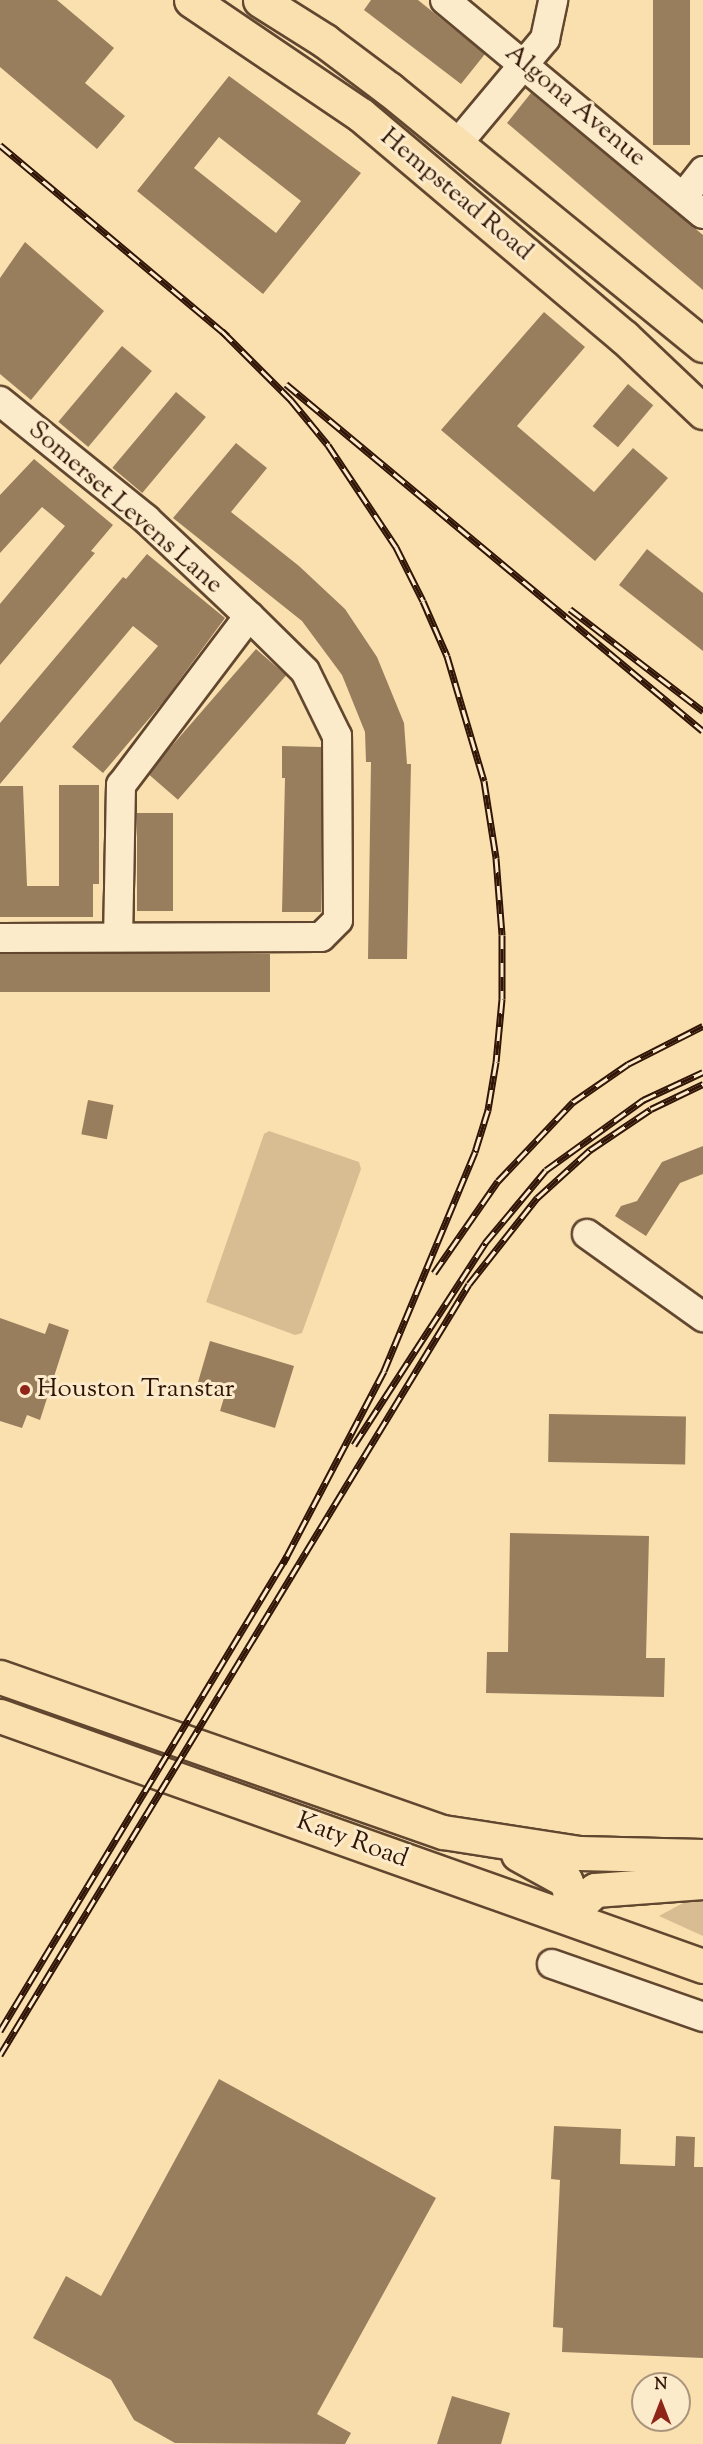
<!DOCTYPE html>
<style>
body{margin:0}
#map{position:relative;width:703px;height:2444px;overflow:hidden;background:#fae0af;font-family:"Sorts Mill Goudy",serif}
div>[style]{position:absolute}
.green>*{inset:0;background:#d8bd92}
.building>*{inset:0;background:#997e5e;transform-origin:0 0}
.roads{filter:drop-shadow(2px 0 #624730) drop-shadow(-2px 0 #624730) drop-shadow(0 2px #624730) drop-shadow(0 -2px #624730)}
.minor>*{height:28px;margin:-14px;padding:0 14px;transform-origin:14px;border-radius:14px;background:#fcebcb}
.major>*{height:33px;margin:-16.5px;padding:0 16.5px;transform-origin:16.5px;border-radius:16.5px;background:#fae0af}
.rail>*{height:7px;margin-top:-3.5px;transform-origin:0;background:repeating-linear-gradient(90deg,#fcebcb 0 14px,#301406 0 28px);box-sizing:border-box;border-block:2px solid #301406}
.dots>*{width:16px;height:16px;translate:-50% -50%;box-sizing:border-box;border:3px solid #fcebcb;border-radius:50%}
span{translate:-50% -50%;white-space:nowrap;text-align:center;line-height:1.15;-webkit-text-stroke:6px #fcebcb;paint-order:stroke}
.street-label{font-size:26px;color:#301406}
.poi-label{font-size:26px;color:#301406}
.left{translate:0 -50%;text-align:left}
.north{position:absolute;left:631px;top:2372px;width:60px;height:60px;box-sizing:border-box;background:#fcebcb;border:2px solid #aa957c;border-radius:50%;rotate:0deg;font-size:16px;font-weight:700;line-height:24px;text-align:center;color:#301406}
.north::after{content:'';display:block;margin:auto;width:21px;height:27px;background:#8f2418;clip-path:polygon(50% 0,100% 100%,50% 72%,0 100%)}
</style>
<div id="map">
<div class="green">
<div style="clip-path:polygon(269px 1131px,359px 1162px,361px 1169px,302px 1333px,295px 1335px,206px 1302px,264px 1134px)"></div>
<div style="clip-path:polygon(703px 1900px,703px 1936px,659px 1916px,683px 1903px)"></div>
</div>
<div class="building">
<div style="clip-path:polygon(0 0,57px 0,114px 48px,85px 83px,125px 116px,97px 149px,0 67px)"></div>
<div style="clip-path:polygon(371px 0,418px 0,485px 54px,461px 84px,364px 10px)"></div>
<div style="left:653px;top:0;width:37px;height:145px"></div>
<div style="clip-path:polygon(evenodd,229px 76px,361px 173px,263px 294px,137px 191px,229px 76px,219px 137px,301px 201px,276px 233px,194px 168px,219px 137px)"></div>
<div style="clip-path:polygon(531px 93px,703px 235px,703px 290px,507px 123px)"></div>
<div style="clip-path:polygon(25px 242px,104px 311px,31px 400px,0 374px,0 278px)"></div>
<div style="clip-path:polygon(544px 312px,585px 347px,517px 426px,594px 492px,633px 448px,668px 478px,595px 561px,441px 430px)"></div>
<div style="left:122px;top:346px;width:39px;height:99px;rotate:40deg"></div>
<div style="left:628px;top:384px;width:33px;height:55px;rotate:40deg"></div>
<div style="left:176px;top:392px;width:39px;height:99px;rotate:40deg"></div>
<div style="clip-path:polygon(236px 443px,267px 468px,231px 512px,299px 566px,345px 609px,377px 657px,404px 723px,407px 764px,411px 764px,407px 959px,368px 959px,371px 762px,366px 762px,365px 732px,342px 675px,302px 621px,173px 518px)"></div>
<div style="clip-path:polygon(34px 459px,113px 525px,91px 551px,95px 553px,0 665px,0 604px,65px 526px,42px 507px,0 553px,0 495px)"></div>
<div style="clip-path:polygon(647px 549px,703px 593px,703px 651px,619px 585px)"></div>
<div style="clip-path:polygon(147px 554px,225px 618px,164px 701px,103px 773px,72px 747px,158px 646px,133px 626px,0 784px,0 723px,123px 577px,126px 579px)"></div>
<div style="left:256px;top:649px;width:40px;height:165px;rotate:41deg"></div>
<div style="clip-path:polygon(282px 746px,321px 747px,321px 912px,282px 912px,285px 778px,282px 778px)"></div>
<div style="clip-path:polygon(59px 785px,99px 785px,99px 884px,93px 884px,93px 917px,0 917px,0 786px,23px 786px,27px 886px,59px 886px)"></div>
<div style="left:137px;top:813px;width:36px;height:98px"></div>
<div style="left:0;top:954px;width:270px;height:38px"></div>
<div style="left:88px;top:1100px;width:26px;height:35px;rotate:11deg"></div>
<div style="clip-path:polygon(703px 1146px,703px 1174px,680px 1183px,646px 1236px,615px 1216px,621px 1206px,637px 1201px,662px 1162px)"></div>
<div style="clip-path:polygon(0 1318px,45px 1334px,49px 1323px,69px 1330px,40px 1420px,27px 1415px,22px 1428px,0 1421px)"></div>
<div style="clip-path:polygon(210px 1341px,294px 1366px,275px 1428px,220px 1411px,226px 1391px,198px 1382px)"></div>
<div style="left:549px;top:1414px;width:137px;height:48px;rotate:1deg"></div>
<div style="clip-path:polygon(510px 1533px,649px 1536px,646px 1658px,665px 1658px,664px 1697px,486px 1693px,487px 1652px,508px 1652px)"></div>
<div style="clip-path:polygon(219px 2079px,436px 2198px,317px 2414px,351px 2433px,345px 2444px,175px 2443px,134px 2420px,111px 2380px,33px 2338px,66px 2276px,101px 2296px)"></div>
<div style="clip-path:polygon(554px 2126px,621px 2129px,620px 2164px,675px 2166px,676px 2136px,695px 2137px,694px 2167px,703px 2167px,703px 2358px,562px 2352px,563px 2328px,553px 2327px,560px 2180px,551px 2179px)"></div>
<div style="clip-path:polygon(452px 2396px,510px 2413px,501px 2444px,437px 2444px)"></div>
</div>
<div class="roads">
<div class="minor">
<div style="left:445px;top:0;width:335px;rotate:39.7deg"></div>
<div style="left:458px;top:143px;width:136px;rotate:-50.1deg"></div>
<div style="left:545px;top:39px;width:40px;rotate:-78deg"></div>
<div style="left:683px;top:197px;width:33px;rotate:-52deg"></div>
<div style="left:0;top:401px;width:188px;rotate:38.9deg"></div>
<div style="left:146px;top:519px;width:141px;rotate:43.3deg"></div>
<div style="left:0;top:938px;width:321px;rotate:-0.2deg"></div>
<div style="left:321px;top:937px;width:24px;rotate:-45deg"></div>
<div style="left:338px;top:920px;width:184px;rotate:-90.3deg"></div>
<div style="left:337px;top:736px;width:72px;rotate:-116.2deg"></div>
<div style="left:305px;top:671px;width:78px;rotate:-135.5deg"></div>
<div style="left:249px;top:616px;width:212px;rotate:127.1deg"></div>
<div style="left:121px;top:785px;width:152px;rotate:91.1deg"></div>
<div style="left:587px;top:1234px;width:143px;rotate:35.6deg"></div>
<div style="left:552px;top:1964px;width:160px;rotate:19.3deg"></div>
</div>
<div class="major">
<div style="left:191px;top:0;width:205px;rotate:34.1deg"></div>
<div style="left:361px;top:115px;width:344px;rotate:40.2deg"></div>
<div style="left:624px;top:337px;width:109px;rotate:43.5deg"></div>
<div style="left:260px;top:0;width:77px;rotate:32.2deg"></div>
<div style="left:325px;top:41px;width:80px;rotate:36.9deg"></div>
<div style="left:389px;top:89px;width:405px;rotate:39.2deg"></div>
<div style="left:0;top:1677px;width:469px;rotate:19.3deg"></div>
<div style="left:443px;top:1832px;width:138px;rotate:8.8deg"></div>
<div style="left:579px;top:1853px;width:124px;rotate:1.4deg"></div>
<div style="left:0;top:1716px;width:746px;rotate:19.58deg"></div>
<div style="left:518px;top:1854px;width:54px;rotate:29deg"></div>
<div style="left:565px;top:1880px;width:12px;rotate:66deg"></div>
<div style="left:570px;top:1891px;width:25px;rotate:97deg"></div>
<div style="left:567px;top:1916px;width:38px;rotate:-43deg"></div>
<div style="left:595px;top:1890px;width:108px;rotate:-4.2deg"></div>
</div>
</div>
<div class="rail">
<div style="left:0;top:145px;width:297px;rotate:40deg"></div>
<div style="left:222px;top:331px;width:98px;rotate:45deg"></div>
<div style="left:291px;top:400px;width:58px;rotate:50.6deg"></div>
<div style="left:328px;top:445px;width:123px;rotate:56.3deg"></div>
<div style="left:396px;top:547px;width:60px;rotate:63.4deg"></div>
<div style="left:423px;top:601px;width:60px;rotate:66.4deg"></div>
<div style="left:447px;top:656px;width:130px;rotate:73.5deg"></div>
<div style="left:484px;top:781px;width:78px;rotate:81.1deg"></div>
<div style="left:496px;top:858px;width:77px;rotate:85.5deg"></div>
<div style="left:502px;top:935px;width:64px;rotate:90deg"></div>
<div style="left:502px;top:999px;width:63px;rotate:95.4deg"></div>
<div style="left:496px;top:1062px;width:49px;rotate:99.5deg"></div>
<div style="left:488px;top:1110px;width:44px;rotate:107.2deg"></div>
<div style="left:475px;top:1152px;width:237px;rotate:112.6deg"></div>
<div style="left:384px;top:1371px;width:217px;rotate:117.7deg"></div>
<div style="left:286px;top:384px;width:542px;rotate:39.77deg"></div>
<div style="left:570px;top:609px;width:168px;rotate:37.5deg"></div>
<div style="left:434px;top:1273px;width:112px;rotate:-55.2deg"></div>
<div style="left:498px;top:1181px;width:109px;rotate:-46.5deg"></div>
<div style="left:573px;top:1102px;width:67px;rotate:-34.6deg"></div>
<div style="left:628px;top:1064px;width:84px;rotate:-26.9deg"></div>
<div style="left:354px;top:1445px;width:241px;rotate:-57deg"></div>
<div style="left:485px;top:1243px;width:95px;rotate:-50.1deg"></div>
<div style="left:546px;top:1170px;width:120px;rotate:-35.8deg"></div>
<div style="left:643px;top:1100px;width:66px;rotate:-25deg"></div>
<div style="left:0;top:2031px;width:555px;rotate:-58.86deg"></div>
<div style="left:0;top:2055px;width:902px;rotate:-58.69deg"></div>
<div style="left:469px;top:1284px;width:110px;rotate:-51.7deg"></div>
<div style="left:537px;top:1198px;width:72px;rotate:-42.2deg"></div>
<div style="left:590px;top:1150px;width:73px;rotate:-33.9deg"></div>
<div style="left:651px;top:1109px;width:58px;rotate:-25.7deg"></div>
</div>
<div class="dots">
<div style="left:25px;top:1390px;background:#8f2418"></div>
</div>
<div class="street-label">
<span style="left:575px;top:106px;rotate:40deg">Algona Avenue</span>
<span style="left:456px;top:195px;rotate:40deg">Hempstead Road</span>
<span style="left:125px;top:508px;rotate:41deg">Somerset Levens Lane</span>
<span style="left:352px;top:1841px;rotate:20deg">Katy Road</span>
</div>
<div class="poi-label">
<span class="left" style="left:37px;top:1390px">Houston Transtar</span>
</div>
<div class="north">N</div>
</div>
